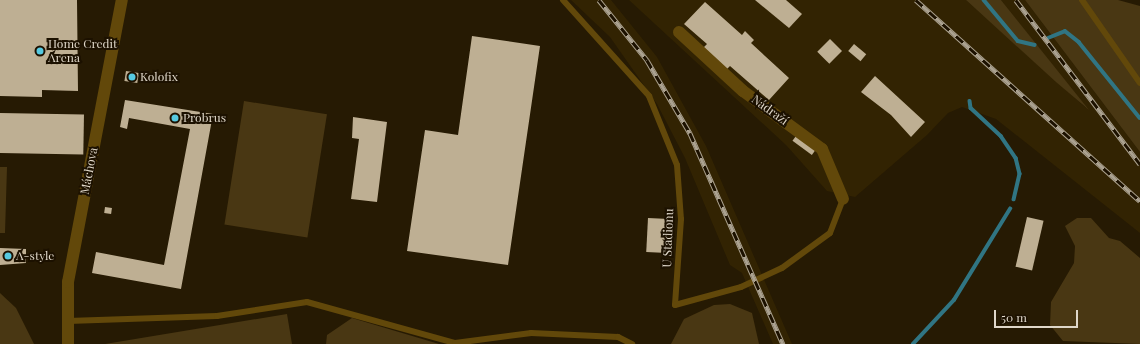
<!DOCTYPE html>
<meta charset="utf-8">
<style>
body{margin:0}
#map{position:relative;width:1140px;height:344px;overflow:hidden;background:#261a03;font-family:"Playfair Display",serif}
div>[style]{position:absolute}
.built>*{inset:0;background:#322302}
.green>*{inset:0;background:#493713;transform-origin:0 0}
.stream>*{height:3.5px;margin:-1.75px;padding:0 1.75px;transform-origin:1.75px;border-radius:1.75px;background:#307583}
.building>*{inset:0;background:#beaf93;transform-origin:0 0}
.service>*{height:6px;margin:-3px;padding:0 3px;transform-origin:3px;border-radius:3px;background:#62480a}
.minor>*{height:12px;margin:-6px;padding:0 6px;transform-origin:6px;border-radius:6px;background:#62480a}
.rail>*{height:4.5px;margin-top:-2.25px;transform-origin:0;background:repeating-linear-gradient(90deg,#1c1100 0 9px,#aba291 0 18px);box-sizing:border-box;border-block:1px solid #aba291}
.dots>*{width:11px;height:11px;translate:-50% -50%;box-sizing:border-box;border:2px solid #1c1100;border-radius:50%}
span{translate:-50% -50%;white-space:nowrap;text-align:center;line-height:1.15;-webkit-text-stroke:4px #1c1100;paint-order:stroke}
.poi-label{font-size:12px;color:#dfd7c9}
.left{translate:0 -50%;text-align:left}
.street-label{font-size:12px;color:#dfd7c9}
.scale{position:absolute;left:994px;top:310px;width:84px;height:18px;box-sizing:border-box;border:2px solid #dfd7c9;border-top:0;padding-left:5px;font-size:12px;line-height:14px;white-space:nowrap;color:#dfd7c9;-webkit-text-stroke:3px #1c1100;paint-order:stroke}
</style>
<div id="map">
<div class="built">
<div style="clip-path:polygon(571px 0,611px 0,657px 57px,706px 146px,792px 344px,773px 344px,742px 273px,730px 265px,685px 158px,657px 104px,610px 37px)"></div>
<div style="clip-path:polygon(629px 0,966px 0,1086px 108px,1001px 0,1025px 0,1140px 152px,1140px 233px,996px 119px,962px 107px,948px 113px,927px 135px,855px 197px,827px 191px,786px 145px)"></div>
</div>
<div class="green">
<div style="clip-path:polygon(966px 0,1001px 0,1089px 110px,1056px 82px)"></div>
<div style="clip-path:polygon(1025px 0,1118px 0,1140px 6px,1140px 152px)"></div>
<div style="left:244px;top:101px;width:84px;height:125px;rotate:9deg"></div>
<div style="clip-path:polygon(0 167px,7px 167px,5px 233px,0 233px)"></div>
<div style="clip-path:polygon(1077px 218px,1091px 218px,1109px 238px,1120px 241px,1140px 258px,1140px 344px,1063px 341px,1050px 325px,1051px 302px,1074px 263px,1075px 246px,1065px 226px)"></div>
<div style="clip-path:polygon(0 293px,16px 308px,34px 344px,0 344px)"></div>
<div style="clip-path:polygon(730px 304px,752px 313px,759px 344px,671px 344px,684px 319px,714px 305px)"></div>
<div style="clip-path:polygon(287px 314px,292px 344px,105px 344px)"></div>
<div style="clip-path:polygon(352px 318px,439px 344px,326px 344px,327px 335px)"></div>
</div>
<div class="stream">
<div style="left:984px;top:0;width:53px;rotate:50.3deg"></div>
<div style="left:1018px;top:41px;width:17px;rotate:13deg"></div>
<div style="left:1048px;top:38px;width:18px;rotate:-22deg"></div>
<div style="left:1065px;top:31px;width:18px;rotate:38deg"></div>
<div style="left:1079px;top:42px;width:97px;rotate:51.2deg"></div>
<div style="left:970px;top:101px;width:7px;rotate:82deg"></div>
<div style="left:971px;top:108px;width:41px;rotate:43deg"></div>
<div style="left:1001px;top:136px;width:27px;rotate:56deg"></div>
<div style="left:1016px;top:158px;width:16px;rotate:76deg"></div>
<div style="left:1020px;top:174px;width:26px;rotate:103deg"></div>
<div style="left:913px;top:344px;width:60px;rotate:-47deg"></div>
<div style="left:954px;top:300px;width:107px;rotate:-58.4deg"></div>
</div>
<div class="building">
<div style="clip-path:polygon(0 0,77px 0,78px 91px,42px 90px,42px 97px,0 96px)"></div>
<div style="clip-path:polygon(755px 0,786px 0,802px 14px,789px 28px)"></div>
<div style="clip-path:polygon(705px 2px,742px 35px,745px 31px,754px 40px,751px 43px,789px 78px,769px 100px,730px 66px,726px 70px,702px 49px,707px 44px,684px 24px)"></div>
<div style="clip-path:polygon(472px 36px,540px 46px,508px 265px,407px 251px,425px 130px,458px 135px)"></div>
<div style="left:830px;top:39px;width:17px;height:18px;rotate:45deg"></div>
<div style="left:854px;top:44px;width:16px;height:9px;rotate:40deg"></div>
<div style="left:126px;top:71px;width:13px;height:10px;rotate:9deg"></div>
<div style="clip-path:polygon(875px 76px,925px 122px,911px 137px,891px 115px,861px 92px)"></div>
<div style="clip-path:polygon(125px 100px,213px 114px,181px 289px,92px 273px,96px 252px,164px 265px,190px 129px,129px 118px,127px 129px,120px 127px)"></div>
<div style="left:0;top:113px;width:84px;height:40px;rotate:1deg"></div>
<div style="clip-path:polygon(353px 117px,387px 122px,377px 202px,351px 199px,359px 139px,352px 138px)"></div>
<div style="left:796px;top:136px;width:24px;height:6px;rotate:36deg"></div>
<div style="left:105px;top:207px;width:7px;height:6px;rotate:8deg"></div>
<div style="left:1027px;top:217px;width:17px;height:51px;rotate:13deg"></div>
<div style="left:648px;top:218px;width:21px;height:34px;rotate:3deg"></div>
<div style="clip-path:polygon(0 248px,26px 249px,26px 263px,0 265px)"></div>
</div>
<div class="service">
<div style="left:563px;top:0;width:129px;rotate:48.1deg"></div>
<div style="left:649px;top:96px;width:74px;rotate:67.9deg"></div>
<div style="left:677px;top:165px;width:54px;rotate:85.8deg"></div>
<div style="left:681px;top:219px;width:86px;rotate:94deg"></div>
<div style="left:675px;top:305px;width:68px;rotate:-15.3deg"></div>
<div style="left:741px;top:287px;width:45px;rotate:-24.9deg"></div>
<div style="left:782px;top:268px;width:59px;rotate:-36.1deg"></div>
<div style="left:830px;top:233px;width:36px;rotate:-69deg"></div>
<div style="left:1082px;top:0;width:101px;rotate:55.1deg"></div>
<div style="left:68px;top:321px;width:149px;rotate:-1.9deg"></div>
<div style="left:217px;top:316px;width:91px;rotate:-8.8deg"></div>
<div style="left:307px;top:302px;width:154px;rotate:15.5deg"></div>
<div style="left:455px;top:343px;width:77px;rotate:-7.5deg"></div>
<div style="left:531px;top:333px;width:87px;rotate:2.6deg"></div>
<div style="left:618px;top:337px;width:16px;rotate:27deg"></div>
</div>
<div class="minor">
<div style="left:679px;top:32px;width:87px;rotate:42.7deg"></div>
<div style="left:743px;top:91px;width:98px;rotate:36.3deg"></div>
<div style="left:822px;top:149px;width:54px;rotate:67.2deg"></div>
<div style="left:68px;top:344px;width:62px;rotate:-90deg"></div>
<div style="left:68px;top:282px;width:287px;rotate:-79.2deg"></div>
</div>
<div class="rail">
<div style="left:599px;top:0;width:77px;rotate:51.3deg"></div>
<div style="left:647px;top:60px;width:85px;rotate:59.5deg"></div>
<div style="left:690px;top:133px;width:231px;rotate:66.2deg"></div>
<div style="left:916px;top:0;width:301px;rotate:41.9deg"></div>
<div style="left:1016px;top:0;width:206px;rotate:52.9deg"></div>
</div>
<div class="dots">
<div style="left:40px;top:51px;background:#56c9e0"></div>
<div style="left:132px;top:77px;background:#56c9e0"></div>
<div style="left:175px;top:118px;background:#56c9e0"></div>
<div style="left:8px;top:256px;background:#56c9e0"></div>
</div>
<div class="poi-label">
<span class="left" style="left:48px;top:51px">Home Credit<br>Arena</span>
<span class="left" style="left:140px;top:77px">Kolofix</span>
<span class="left" style="left:183px;top:118px">Probrus</span>
<span class="left" style="left:16px;top:256px">A-style</span>
</div>
<div class="street-label">
<span style="left:770px;top:110px;rotate:36deg">Nádraží</span>
<span style="left:89px;top:171px;rotate:-79deg">Máchova</span>
<span style="left:668px;top:238px;rotate:-88deg">U Stadionu</span>
</div>
<div class="scale">50 m</div>
</div>
